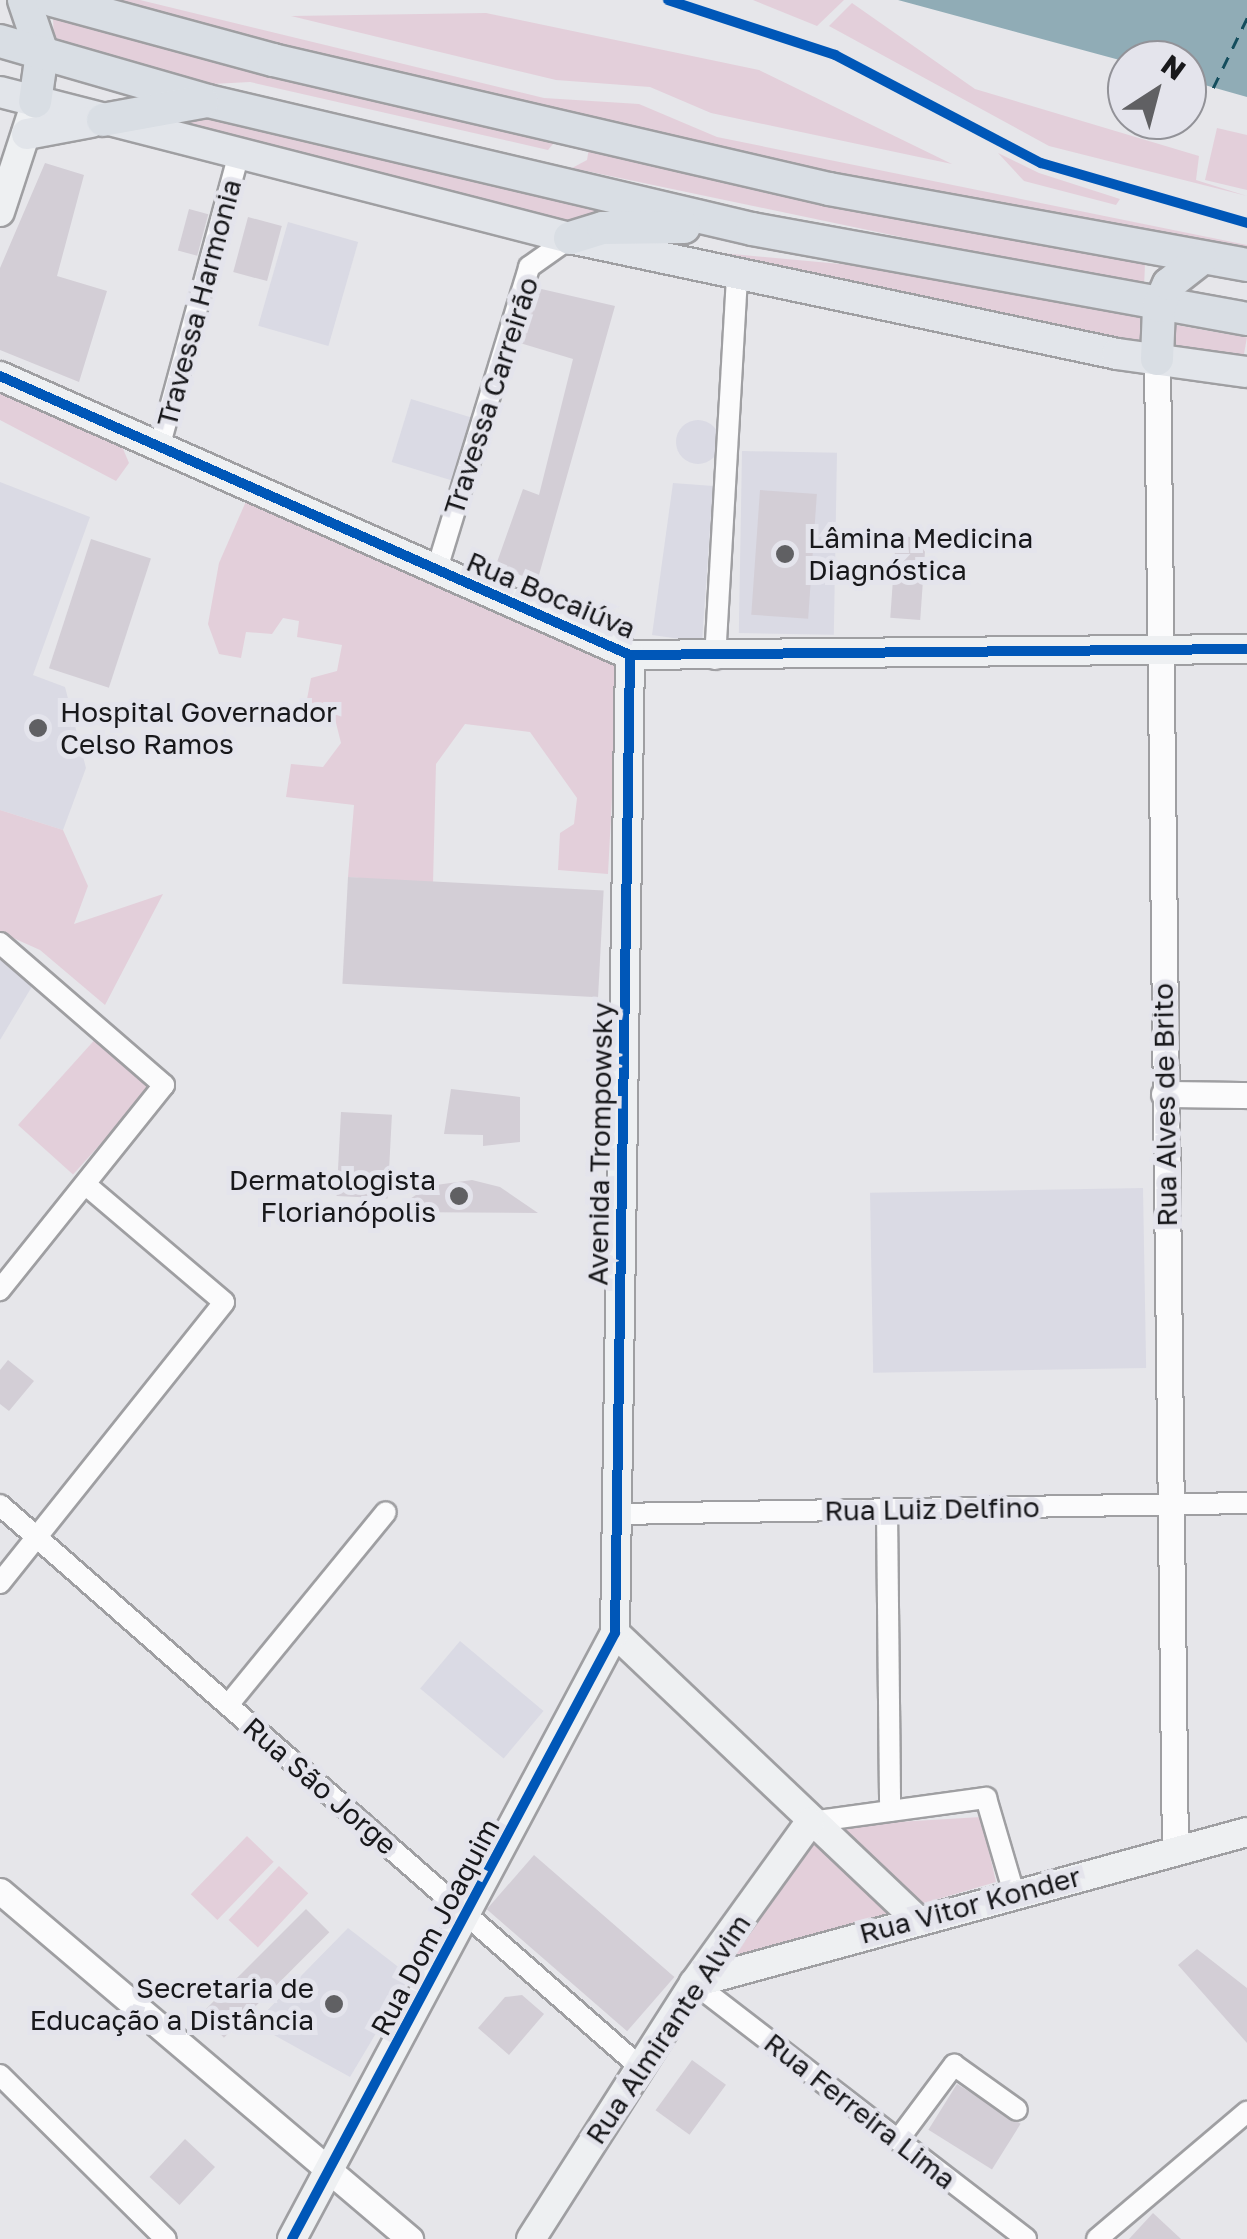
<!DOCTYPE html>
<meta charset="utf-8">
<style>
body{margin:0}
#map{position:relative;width:1247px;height:2239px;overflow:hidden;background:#e6e6ea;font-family:"Golos Text",sans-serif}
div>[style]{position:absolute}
.built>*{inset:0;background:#dadae4;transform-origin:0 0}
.round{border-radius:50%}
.green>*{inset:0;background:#e3cfda;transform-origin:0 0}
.water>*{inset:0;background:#90acb6}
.ferry>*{height:2.5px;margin-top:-1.25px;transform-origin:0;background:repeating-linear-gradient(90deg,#144d5d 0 12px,transparent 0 22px)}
.building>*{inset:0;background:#d3ced6;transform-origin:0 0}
.roads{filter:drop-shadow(2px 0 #9f9fa2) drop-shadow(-2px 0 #9f9fa2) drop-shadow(0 2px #9f9fa2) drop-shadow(0 -2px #9f9fa2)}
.minor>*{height:20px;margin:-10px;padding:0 10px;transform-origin:10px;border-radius:10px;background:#fbfbfc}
.tertiary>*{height:25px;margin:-12.5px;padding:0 12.5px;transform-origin:12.5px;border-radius:12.5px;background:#fbfbfc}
.secondary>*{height:28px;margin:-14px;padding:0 14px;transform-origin:14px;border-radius:14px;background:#eef0f2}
.primary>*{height:30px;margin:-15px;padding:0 15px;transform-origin:15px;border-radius:15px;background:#e2e5ea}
.trunk>*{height:32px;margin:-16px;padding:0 16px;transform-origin:16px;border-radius:16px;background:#d9dee4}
.cycleway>*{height:10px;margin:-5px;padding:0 5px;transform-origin:5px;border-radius:5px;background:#0057b8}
.dots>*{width:28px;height:28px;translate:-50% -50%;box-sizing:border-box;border:5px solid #e4e4ec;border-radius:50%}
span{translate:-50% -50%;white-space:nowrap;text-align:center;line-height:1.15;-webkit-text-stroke:10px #e4e4ec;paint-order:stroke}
.street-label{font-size:28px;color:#18181b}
.poi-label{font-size:28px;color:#18181b}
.left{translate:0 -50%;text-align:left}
.right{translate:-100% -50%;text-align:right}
.north{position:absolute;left:1107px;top:40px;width:100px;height:100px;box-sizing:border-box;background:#e4e4ec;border:2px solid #929298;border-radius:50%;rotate:36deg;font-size:28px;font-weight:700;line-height:40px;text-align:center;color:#18181b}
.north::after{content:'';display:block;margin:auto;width:35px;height:45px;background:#606063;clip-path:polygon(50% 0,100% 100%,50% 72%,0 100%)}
</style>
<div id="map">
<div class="built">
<div style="left:288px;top:222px;width:73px;height:108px;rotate:16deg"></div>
<div style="left:411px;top:399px;width:63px;height:66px;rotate:17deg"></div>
<div class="round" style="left:676px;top:420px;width:44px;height:44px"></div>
<div style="left:742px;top:451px;width:95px;height:182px;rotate:1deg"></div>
<div style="clip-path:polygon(0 482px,90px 517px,33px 675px,65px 687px,86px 768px,63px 830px,0 810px)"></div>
<div style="clip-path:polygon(673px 483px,713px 486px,702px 642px,652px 635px)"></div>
<div style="clip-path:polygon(0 949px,37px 978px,0 1040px)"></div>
<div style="left:1143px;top:1188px;width:180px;height:273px;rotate:89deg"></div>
<div style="left:460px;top:1641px;width:109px;height:62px;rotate:40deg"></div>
<div style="clip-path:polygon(348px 1928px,410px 1976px,350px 2077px,254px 2024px)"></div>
</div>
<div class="green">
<div style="clip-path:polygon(95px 0,140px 0,544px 98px,639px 104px,717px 137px,1247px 245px,1247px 255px,653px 136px)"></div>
<div style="clip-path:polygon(753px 0,844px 0,817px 26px)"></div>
<div style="clip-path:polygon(852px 3px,975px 89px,1199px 156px,1196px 180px,1247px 196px,1049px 146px,829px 26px)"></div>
<div style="clip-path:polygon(486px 13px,759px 70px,952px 164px,711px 113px,650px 87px,556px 80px,291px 16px)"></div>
<div style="clip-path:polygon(53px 17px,557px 139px,548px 150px,250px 82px,212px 84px,54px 42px)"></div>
<div style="clip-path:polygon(211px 114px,633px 213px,569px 226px,148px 121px)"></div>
<div style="clip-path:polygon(1217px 128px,1247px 135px,1247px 190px,1205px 180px)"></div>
<div style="clip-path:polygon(589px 148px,1145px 264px,1144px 288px,572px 168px,587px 160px)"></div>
<div style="clip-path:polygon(998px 153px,1039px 173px,1120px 199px,1116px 205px,1024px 181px)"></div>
<div style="clip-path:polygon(667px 248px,862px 266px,1146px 319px,1144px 343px)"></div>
<div style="left:1176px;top:325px;width:72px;height:24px;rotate:10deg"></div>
<div style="clip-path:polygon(0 387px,118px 437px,129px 463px,116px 481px,0 420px)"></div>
<div style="clip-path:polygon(247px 499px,619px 663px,608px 874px,558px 870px,560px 833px,574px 824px,577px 798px,530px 732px,465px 724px,436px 764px,433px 884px,348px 877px,354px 805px,286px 797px,291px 764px,323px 767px,341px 743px,335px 719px,304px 715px,311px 678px,337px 671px,342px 645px,297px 637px,299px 621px,283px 618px,272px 634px,246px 632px,241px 658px,219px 654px,208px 624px,219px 563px)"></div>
<div style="clip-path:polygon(0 810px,63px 830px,88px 886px,74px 924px,163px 894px,105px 1005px,40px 950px,0 932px)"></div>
<div style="left:99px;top:1035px;width:74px;height:121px;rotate:42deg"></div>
<div style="clip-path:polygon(981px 1817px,996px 1882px,725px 1962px,814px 1827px)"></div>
<div style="left:247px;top:1836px;width:37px;height:81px;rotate:44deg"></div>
<div style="left:279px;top:1866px;width:40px;height:74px;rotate:43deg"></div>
</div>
<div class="water">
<div style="clip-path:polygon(898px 0,1247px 0,1247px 97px,1187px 80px,1187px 60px,1127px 62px)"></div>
</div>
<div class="ferry">
<div style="left:1213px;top:88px;width:78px;rotate:-64.1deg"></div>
</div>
<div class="building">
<div style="clip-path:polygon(45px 163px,84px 175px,57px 276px,107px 291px,79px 382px,0 350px,0 268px)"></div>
<div style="left:189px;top:209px;width:20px;height:43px;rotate:15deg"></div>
<div style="left:248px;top:217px;width:35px;height:57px;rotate:15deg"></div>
<div style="clip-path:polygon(537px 288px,615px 306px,537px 582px,496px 565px,523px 489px,539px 495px,573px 359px,520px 343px)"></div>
<div style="left:760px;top:490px;width:57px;height:125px;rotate:4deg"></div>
<div style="left:896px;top:536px;width:30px;height:82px;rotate:4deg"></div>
<div style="left:91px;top:539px;width:63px;height:136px;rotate:18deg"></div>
<div style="left:348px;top:877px;width:256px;height:107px;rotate:3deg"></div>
<div style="clip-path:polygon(451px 1089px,520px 1097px,520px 1142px,483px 1146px,483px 1135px,444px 1134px)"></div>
<div style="left:341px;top:1112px;width:51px;height:84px;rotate:3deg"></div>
<div style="clip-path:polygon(472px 1180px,500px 1187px,538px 1213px,391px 1212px,429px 1186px)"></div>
<div style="clip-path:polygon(8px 1360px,34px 1381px,9px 1411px,0 1404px,0 1370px)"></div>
<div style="left:534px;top:1855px;width:186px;height:72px;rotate:41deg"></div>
<div style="left:306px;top:1909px;width:33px;height:149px;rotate:45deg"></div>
<div style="clip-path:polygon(1197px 1949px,1247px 1988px,1247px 2043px,1178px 1965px)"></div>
<div style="clip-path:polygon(522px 1995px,544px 2014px,509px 2055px,478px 2028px,505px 1997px)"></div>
<div style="left:692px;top:2060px;width:42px;height:62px;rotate:36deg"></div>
<div style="left:957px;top:2084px;width:75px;height:54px;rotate:32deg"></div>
<div style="left:185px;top:2139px;width:41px;height:52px;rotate:43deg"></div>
<div style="clip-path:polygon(1153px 2213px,1181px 2239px,1129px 2239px)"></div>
</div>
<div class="roads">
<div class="minor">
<div style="left:159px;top:448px;width:301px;rotate:-74.8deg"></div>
<div style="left:436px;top:572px;width:319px;rotate:-73deg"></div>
<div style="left:529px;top:267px;width:50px;rotate:-35.3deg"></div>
<div style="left:715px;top:659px;width:386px;rotate:-86.7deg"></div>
<div style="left:0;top:943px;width:217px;rotate:40.9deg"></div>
<div style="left:164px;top:1085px;width:263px;rotate:128.7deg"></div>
<div style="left:0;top:1505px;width:852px;rotate:41.29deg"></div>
<div style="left:887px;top:1510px;width:301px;rotate:89.4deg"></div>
<div style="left:617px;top:1514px;width:630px;rotate:-1deg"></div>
<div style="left:0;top:1583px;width:359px;rotate:-51.4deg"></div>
<div style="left:224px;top:1302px;width:181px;rotate:-139.7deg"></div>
<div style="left:228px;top:1705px;width:249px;rotate:-50.7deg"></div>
<div style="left:810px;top:1822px;width:178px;rotate:-7.8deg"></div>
<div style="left:986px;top:1798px;width:99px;rotate:73.6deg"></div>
<div style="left:694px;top:1983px;width:419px;rotate:37.6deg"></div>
<div style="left:0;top:2075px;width:233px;rotate:44.7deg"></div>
<div style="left:898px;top:2140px;width:94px;rotate:-53.3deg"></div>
<div style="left:954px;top:2065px;width:77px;rotate:35.5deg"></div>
<div style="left:1097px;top:2239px;width:197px;rotate:-40.3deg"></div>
</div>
<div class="tertiary">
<div style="left:1157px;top:359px;width:1492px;rotate:89.31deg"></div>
<div style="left:1164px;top:1094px;width:83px;rotate:0.7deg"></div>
<div style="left:0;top:1891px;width:538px;rotate:40.32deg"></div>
</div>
<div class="secondary">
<div style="left:0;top:212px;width:103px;rotate:-71.9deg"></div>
<div style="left:0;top:376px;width:689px;rotate:23.89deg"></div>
<div style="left:630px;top:655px;width:617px;rotate:-0.56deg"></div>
<div style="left:615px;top:1633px;width:414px;rotate:43.5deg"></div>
<div style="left:694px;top:1983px;width:573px;rotate:-15.27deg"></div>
<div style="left:292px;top:2239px;width:687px;rotate:-61.94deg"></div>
<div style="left:615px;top:1633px;width:978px;rotate:-89.12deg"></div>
<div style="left:531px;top:2239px;width:303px;rotate:-57.5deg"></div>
<div style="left:694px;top:1983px;width:198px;rotate:-54.2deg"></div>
</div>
<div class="primary">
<div style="left:0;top:92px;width:588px;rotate:14.37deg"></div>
<div style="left:570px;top:238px;width:559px;rotate:11.97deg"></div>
<div style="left:1117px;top:354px;width:131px;rotate:7.9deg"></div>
<div style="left:27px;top:134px;width:65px;rotate:-10.6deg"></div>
</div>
<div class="trunk">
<div style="left:24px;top:0;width:56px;rotate:71.2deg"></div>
<div style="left:42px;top:53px;width:49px;rotate:98.1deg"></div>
<div style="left:52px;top:0;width:229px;rotate:15.2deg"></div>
<div style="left:273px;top:60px;width:571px;rotate:13.06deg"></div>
<div style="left:829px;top:189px;width:425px;rotate:10.3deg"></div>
<div style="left:0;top:41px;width:216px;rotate:16.1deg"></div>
<div style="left:208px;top:101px;width:559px;rotate:13.24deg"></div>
<div style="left:752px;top:229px;width:503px;rotate:10.3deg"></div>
<div style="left:103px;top:120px;width:101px;rotate:-10.3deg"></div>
<div style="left:570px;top:238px;width:34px;rotate:-17deg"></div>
<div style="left:603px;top:228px;width:81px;rotate:-0.7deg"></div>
<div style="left:1157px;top:359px;width:53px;rotate:-87.8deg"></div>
<div style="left:1159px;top:306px;width:24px;rotate:-66deg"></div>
<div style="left:1169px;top:284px;width:41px;rotate:-38deg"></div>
</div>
</div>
<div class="cycleway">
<div style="left:668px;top:0;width:176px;rotate:18.2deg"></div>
<div style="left:835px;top:55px;width:233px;rotate:27.7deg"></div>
<div style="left:1041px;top:163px;width:215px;rotate:16.2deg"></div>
<div style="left:0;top:376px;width:689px;rotate:23.89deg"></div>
<div style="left:630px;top:655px;width:617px;rotate:-0.56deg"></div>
<div style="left:292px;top:2239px;width:687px;rotate:-61.94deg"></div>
<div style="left:615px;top:1633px;width:978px;rotate:-89.12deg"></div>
</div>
<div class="dots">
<div style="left:785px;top:554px;background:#606063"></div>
<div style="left:38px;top:728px;background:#606063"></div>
<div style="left:459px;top:1196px;background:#606063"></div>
<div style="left:334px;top:2004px;background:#606063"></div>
</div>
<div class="street-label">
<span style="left:199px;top:303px;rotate:-75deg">Travessa Harmonia</span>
<span style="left:491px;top:396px;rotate:-72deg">Travessa Carreirão</span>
<span style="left:551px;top:595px;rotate:23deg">Rua Bocaiúva</span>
<span style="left:1165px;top:1105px;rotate:-91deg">Rua Alves de Brito</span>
<span style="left:600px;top:1144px;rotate:-89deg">Avenida Trompowsky</span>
<span style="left:932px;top:1509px;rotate:-1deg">Rua Luiz Delfino</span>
<span style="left:320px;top:1786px;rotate:41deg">Rua São Jorge</span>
<span style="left:970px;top:1905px;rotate:-15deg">Rua Vitor Konder</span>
<span style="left:435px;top:1927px;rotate:-62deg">Rua Dom Joaquim</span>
<span style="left:668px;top:2029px;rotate:-56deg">Rua Almirante Alvim</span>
<span style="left:860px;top:2111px;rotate:38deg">Rua Ferreira Lima</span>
</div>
<div class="poi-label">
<span class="left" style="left:808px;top:554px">Lâmina Medicina<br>Diagnóstica</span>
<span class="left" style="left:60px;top:728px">Hospital Governador<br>Celso Ramos</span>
<span class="right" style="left:436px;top:1196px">Dermatologista<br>Florianópolis</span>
<span class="right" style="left:314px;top:2004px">Secretaria de<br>Educação a Distância</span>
</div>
<div class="north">N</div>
</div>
